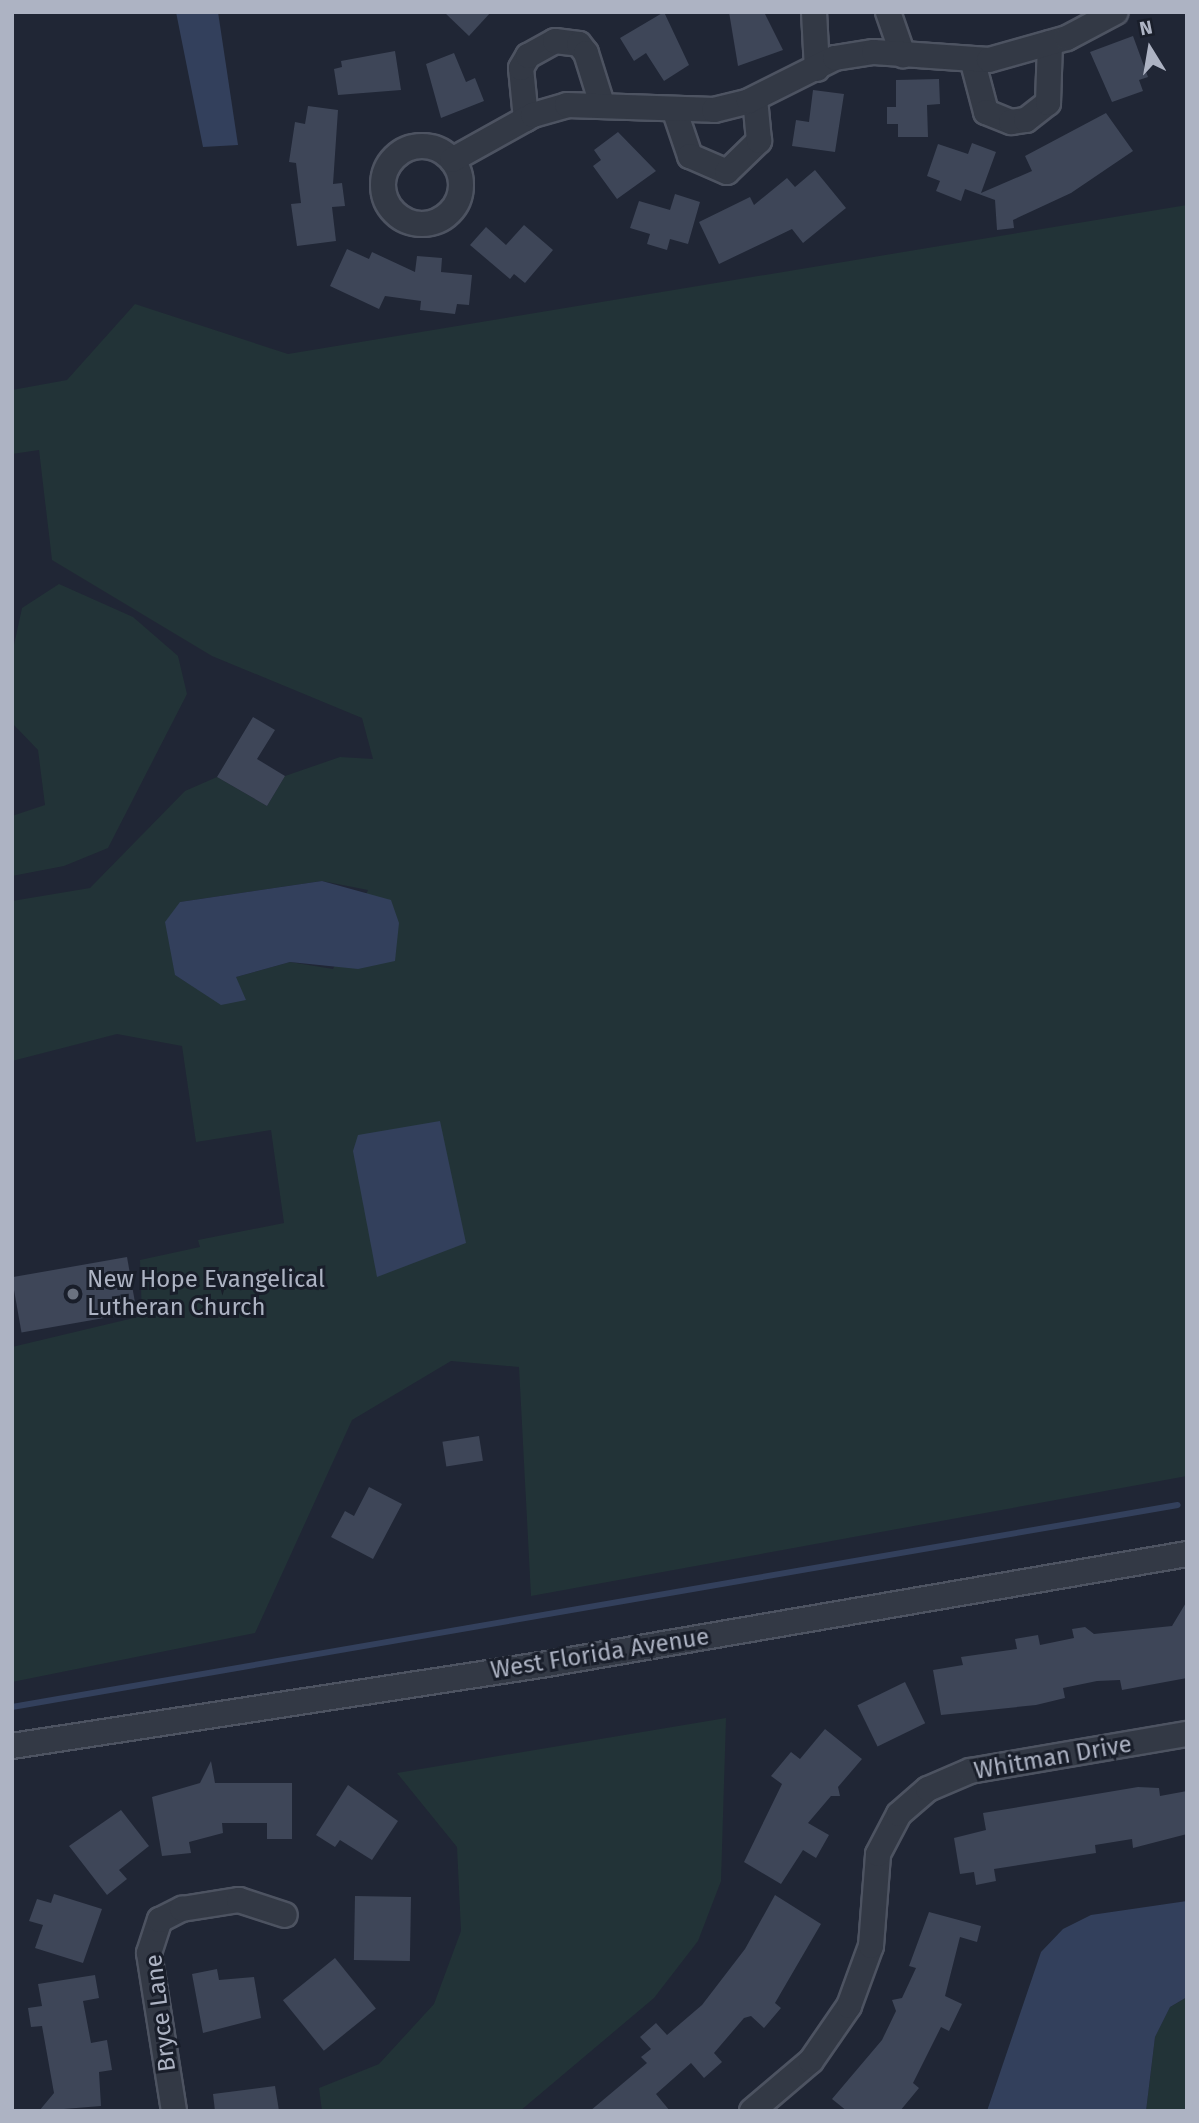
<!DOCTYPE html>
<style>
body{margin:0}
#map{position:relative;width:1199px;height:2123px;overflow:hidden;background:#202635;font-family:"Fira Sans",sans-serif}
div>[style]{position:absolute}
.green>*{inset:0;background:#223337}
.water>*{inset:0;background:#33405c}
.stream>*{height:6px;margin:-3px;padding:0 3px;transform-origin:3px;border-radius:3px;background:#33405c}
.building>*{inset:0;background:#3e4658;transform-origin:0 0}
.roads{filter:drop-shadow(2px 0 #4d5361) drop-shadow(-2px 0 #4d5361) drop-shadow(0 2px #4d5361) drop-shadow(0 -2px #4d5361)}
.minor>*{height:24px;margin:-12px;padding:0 12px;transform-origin:12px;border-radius:12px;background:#333945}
.minor>.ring{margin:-12px;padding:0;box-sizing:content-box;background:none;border:24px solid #333945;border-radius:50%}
.dots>*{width:19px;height:19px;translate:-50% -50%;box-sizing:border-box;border:4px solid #191e2a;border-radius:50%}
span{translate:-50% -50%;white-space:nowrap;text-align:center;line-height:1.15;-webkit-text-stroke:6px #191e2a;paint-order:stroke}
.poi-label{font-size:24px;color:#adb3c3}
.left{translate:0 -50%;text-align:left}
.street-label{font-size:24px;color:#adb3c3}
.frame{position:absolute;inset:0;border:14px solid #adb3c3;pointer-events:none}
.north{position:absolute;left:1115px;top:14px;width:70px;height:70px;-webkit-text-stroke:5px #191e2a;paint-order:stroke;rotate:349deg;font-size:19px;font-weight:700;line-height:28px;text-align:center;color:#adb3c3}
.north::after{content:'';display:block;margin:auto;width:24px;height:32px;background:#adb3c3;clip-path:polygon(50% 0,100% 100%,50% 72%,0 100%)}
</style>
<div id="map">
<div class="green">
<div style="clip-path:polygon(evenodd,1187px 205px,1187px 1476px,531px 1596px,519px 1367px,451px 1361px,352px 1420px,255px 1633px,12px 1682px,12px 1347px,142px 1316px,140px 1260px,200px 1247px,198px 1240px,284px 1223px,271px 1130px,196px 1142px,182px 1046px,117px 1034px,12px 1061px,12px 901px,90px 888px,185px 791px,217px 777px,267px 806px,285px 776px,340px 757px,373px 759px,362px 718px,212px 656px,52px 560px,39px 450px,12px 454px,12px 390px,67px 380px,135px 304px,288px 354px,1187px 205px,322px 881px,368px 890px,333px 969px,290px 962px,236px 977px,221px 1004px,175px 975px,180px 902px,322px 881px)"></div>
<div style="clip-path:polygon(59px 584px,133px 617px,178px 656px,187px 694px,108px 848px,64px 866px,12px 876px,12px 816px,45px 805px,38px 750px,12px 723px,12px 654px,22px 608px)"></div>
<div style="clip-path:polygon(726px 1718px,721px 1881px,698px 1941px,654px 1998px,520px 2111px,322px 2111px,319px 2088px,379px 2064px,434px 2004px,461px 1931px,457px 1847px,397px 1773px)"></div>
<div style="clip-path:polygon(1187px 1997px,1187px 2111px,1146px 2111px,1155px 2037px,1170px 2007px)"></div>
</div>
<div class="water">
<div style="clip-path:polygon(176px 12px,218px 12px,238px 145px,203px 147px)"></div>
<div style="clip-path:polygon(322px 881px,391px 900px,399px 923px,395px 961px,358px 969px,290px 962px,236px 977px,246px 1000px,221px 1005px,175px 975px,165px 922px,180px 902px)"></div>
<div style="clip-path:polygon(440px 1121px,466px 1243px,377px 1277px,353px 1151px,358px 1135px)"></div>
<div style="clip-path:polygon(1187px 1901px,1187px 1997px,1170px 2007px,1155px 2037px,1146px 2111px,987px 2111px,1041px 1952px,1063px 1929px,1091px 1915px)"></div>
</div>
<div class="stream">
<div style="left:12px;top:1707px;width:1183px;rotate:-9.83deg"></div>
</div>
<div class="building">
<div style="clip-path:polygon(444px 12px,491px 12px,469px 36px)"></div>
<div style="clip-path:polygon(664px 12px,689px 65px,664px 81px,646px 53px,634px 61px,620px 38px)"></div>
<div style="clip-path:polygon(729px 12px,764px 12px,783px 50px,738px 66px)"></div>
<div style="clip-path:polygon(1133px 36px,1148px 77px,1139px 80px,1143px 91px,1112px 102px,1090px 52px)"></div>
<div style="clip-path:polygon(395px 51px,401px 90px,338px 95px,334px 69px,342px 67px,341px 61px)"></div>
<div style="clip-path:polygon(454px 53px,466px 82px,475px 78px,484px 101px,441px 118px,426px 64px)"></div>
<div style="clip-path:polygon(939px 79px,940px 104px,927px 105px,928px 137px,898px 137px,898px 124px,887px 124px,887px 107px,896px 107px,896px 80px)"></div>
<div style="clip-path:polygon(813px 90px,844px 94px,835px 152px,792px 146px,796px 120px,809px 122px)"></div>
<div style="clip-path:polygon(308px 106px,338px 110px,333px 184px,342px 183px,345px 206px,332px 207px,336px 241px,297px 246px,291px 204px,301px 203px,296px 163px,289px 162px,295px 122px,305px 124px)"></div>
<div style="clip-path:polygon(1106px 113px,1133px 151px,1071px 193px,1013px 220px,1014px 228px,997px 230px,995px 200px,965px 189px,961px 201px,936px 191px,940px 181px,927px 176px,938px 144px,968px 154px,972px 143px,996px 152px,981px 193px,1032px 171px,1025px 156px)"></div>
<div style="clip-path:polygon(618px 132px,656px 171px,617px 199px,593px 166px,601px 160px,594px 150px)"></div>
<div style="clip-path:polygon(815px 170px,846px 208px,803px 243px,792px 229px,719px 264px,699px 222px,750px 197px,754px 205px,787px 178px,795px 187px)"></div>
<div style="clip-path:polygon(675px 194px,700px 202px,688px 244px,670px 239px,667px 250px,647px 244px,650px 234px,630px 228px,639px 201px,670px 210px)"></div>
<div style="clip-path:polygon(524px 225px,553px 250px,525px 283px,514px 274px,510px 279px,470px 245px,486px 227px,506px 245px)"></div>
<div style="clip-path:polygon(347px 249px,369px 259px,372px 252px,415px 272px,417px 256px,442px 258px,441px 272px,472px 275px,469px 305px,457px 304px,455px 314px,420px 310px,421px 301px,385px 296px,379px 309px,330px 286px)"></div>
<div style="clip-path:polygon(253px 717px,275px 730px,257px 759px,285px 776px,267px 806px,217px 777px)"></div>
<div style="left:127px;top:1257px;width:56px;height:117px;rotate:80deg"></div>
<div style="left:479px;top:1436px;width:25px;height:37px;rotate:81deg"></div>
<div style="clip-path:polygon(369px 1487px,402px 1504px,373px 1559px,331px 1537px,345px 1511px,354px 1516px)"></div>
<div style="clip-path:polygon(1187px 1601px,1187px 1678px,1122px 1690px,1120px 1680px,1097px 1681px,1063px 1688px,1065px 1698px,1036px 1705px,941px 1715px,933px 1670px,963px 1665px,961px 1657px,1017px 1649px,1015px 1639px,1038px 1635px,1040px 1645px,1074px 1638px,1072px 1629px,1085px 1627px,1094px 1634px,1172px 1626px)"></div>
<div style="left:905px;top:1682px;width:46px;height:53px;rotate:64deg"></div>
<div style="clip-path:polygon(825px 1729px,862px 1759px,838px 1787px,840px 1796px,831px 1796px,808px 1823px,829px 1835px,816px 1858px,803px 1850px,781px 1884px,744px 1862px,782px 1784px,771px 1776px,791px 1752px,800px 1759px)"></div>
<div style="clip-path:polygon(211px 1761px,215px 1783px,292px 1783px,292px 1839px,267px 1839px,267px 1823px,222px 1823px,223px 1833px,189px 1842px,191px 1853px,162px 1856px,152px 1797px,200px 1783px)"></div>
<div style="clip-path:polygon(348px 1785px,398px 1821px,372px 1860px,340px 1840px,335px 1847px,316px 1835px)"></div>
<div style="clip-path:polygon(1138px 1787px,1159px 1788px,1160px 1796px,1187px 1791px,1187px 1834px,1133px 1848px,1132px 1839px,1095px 1845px,1096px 1853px,994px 1869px,996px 1881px,976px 1885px,974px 1872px,960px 1874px,954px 1838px,986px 1830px,983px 1813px)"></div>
<div style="clip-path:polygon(121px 1810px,149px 1846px,119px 1870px,127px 1879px,107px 1895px,69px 1846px)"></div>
<div style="clip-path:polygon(54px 1894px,102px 1909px,83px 1963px,35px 1948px,43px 1925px,29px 1921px,37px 1899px,51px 1903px)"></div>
<div style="clip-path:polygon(775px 1895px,821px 1924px,775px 2003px,781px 2008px,764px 2028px,751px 2016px,744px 2018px,714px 2053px,722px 2062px,704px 2078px,691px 2063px,656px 2094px,670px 2111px,590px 2111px,647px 2063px,641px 2057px,651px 2049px,640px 2037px,656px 2023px,667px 2035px,702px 2005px,745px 1949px)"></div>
<div style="left:355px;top:1896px;width:56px;height:64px;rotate:1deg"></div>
<div style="clip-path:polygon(929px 1912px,981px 1926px,977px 1942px,960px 1937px,945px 1996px,962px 2004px,949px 2031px,941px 2027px,913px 2083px,919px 2088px,900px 2111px,847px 2111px,832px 2099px,882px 2040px,896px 2011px,892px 2000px,902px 1998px,916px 1968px,909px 1966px)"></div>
<div style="left:335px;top:1958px;width:65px;height:67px;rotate:51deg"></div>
<div style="clip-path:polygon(217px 1969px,219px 1980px,254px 1977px,261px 2018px,203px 2033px,192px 1974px)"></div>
<div style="clip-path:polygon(95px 1975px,99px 1998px,83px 2001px,91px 2043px,107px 2040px,112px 2070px,99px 2072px,101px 2106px,39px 2111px,54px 2093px,42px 2026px,31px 2027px,28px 2008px,42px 2006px,38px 1984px)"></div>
<div style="clip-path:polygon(275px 2086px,279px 2111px,215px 2111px,213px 2094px)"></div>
</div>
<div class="roads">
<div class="minor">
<div style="left:814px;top:12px;width:57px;rotate:87deg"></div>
<div style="left:888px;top:12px;width:46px;rotate:70.8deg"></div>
<div style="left:972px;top:59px;width:55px;rotate:75.2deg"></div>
<div style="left:986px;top:112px;width:27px;rotate:22deg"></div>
<div style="left:1011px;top:122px;width:15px;rotate:-8deg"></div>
<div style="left:1026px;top:120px;width:28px;rotate:-38deg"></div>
<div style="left:1048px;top:103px;width:60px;rotate:-88.1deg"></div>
<div style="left:674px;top:109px;width:50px;rotate:71.2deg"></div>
<div style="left:690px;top:156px;width:40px;rotate:23.4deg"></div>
<div style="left:727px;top:172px;width:45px;rotate:-44.1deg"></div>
<div style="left:759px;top:141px;width:42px;rotate:-95.4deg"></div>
<div style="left:526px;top:119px;width:51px;rotate:-95.6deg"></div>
<div style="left:521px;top:68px;width:14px;rotate:-60deg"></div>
<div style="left:528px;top:56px;width:31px;rotate:-29deg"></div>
<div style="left:555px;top:41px;width:24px;rotate:7deg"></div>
<div style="left:579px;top:44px;width:11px;rotate:52deg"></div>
<div style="left:586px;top:53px;width:53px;rotate:72.6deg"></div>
<div class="ring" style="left:383px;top:146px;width:54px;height:54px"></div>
<div style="left:452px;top:160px;width:93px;rotate:-29.1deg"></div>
<div style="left:533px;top:115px;width:35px;rotate:-16deg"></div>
<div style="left:567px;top:105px;width:147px;rotate:1.9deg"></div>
<div style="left:714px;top:110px;width:36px;rotate:-14deg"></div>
<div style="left:749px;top:101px;width:96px;rotate:-26.6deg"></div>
<div style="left:835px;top:58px;width:39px;rotate:-9deg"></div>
<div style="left:874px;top:52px;width:115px;rotate:4deg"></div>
<div style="left:989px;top:60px;width:81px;rotate:-15.8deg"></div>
<div style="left:1067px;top:38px;width:55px;rotate:-28deg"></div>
<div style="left:12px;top:1746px;width:541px;rotate:-8.71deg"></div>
<div style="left:547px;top:1664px;width:649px;rotate:-9.75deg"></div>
<div style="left:174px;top:2111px;width:160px;rotate:-99deg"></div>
<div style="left:149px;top:1953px;width:35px;rotate:-72deg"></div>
<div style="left:160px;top:1920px;width:25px;rotate:-27deg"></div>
<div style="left:182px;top:1909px;width:58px;rotate:-9deg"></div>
<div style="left:239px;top:1900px;width:48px;rotate:18.1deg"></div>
<div style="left:752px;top:2111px;width:77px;rotate:-40.3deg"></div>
<div style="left:811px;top:2061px;width:67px;rotate:-55.4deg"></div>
<div style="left:849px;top:2006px;width:64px;rotate:-69.9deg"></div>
<div style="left:871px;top:1946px;width:92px;rotate:-85.6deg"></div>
<div style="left:878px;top:1854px;width:45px;rotate:-62.3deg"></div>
<div style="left:899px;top:1814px;width:38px;rotate:-41deg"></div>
<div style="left:928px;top:1789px;width:46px;rotate:-23.2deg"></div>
<div style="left:970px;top:1771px;width:220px;rotate:-9.7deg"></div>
</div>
</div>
<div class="dots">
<div style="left:73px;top:1294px;background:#6b7280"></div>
</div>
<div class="poi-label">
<span class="left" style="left:87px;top:1294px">New Hope Evangelical<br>Lutheran Church</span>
</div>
<div class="street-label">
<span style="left:600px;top:1654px;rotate:-9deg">West Florida Avenue</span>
<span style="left:1053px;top:1758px;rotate:-10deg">Whitman Drive</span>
<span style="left:161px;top:2013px;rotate:-97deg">Bryce Lane</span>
</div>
<div class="frame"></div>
<div class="north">N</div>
</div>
